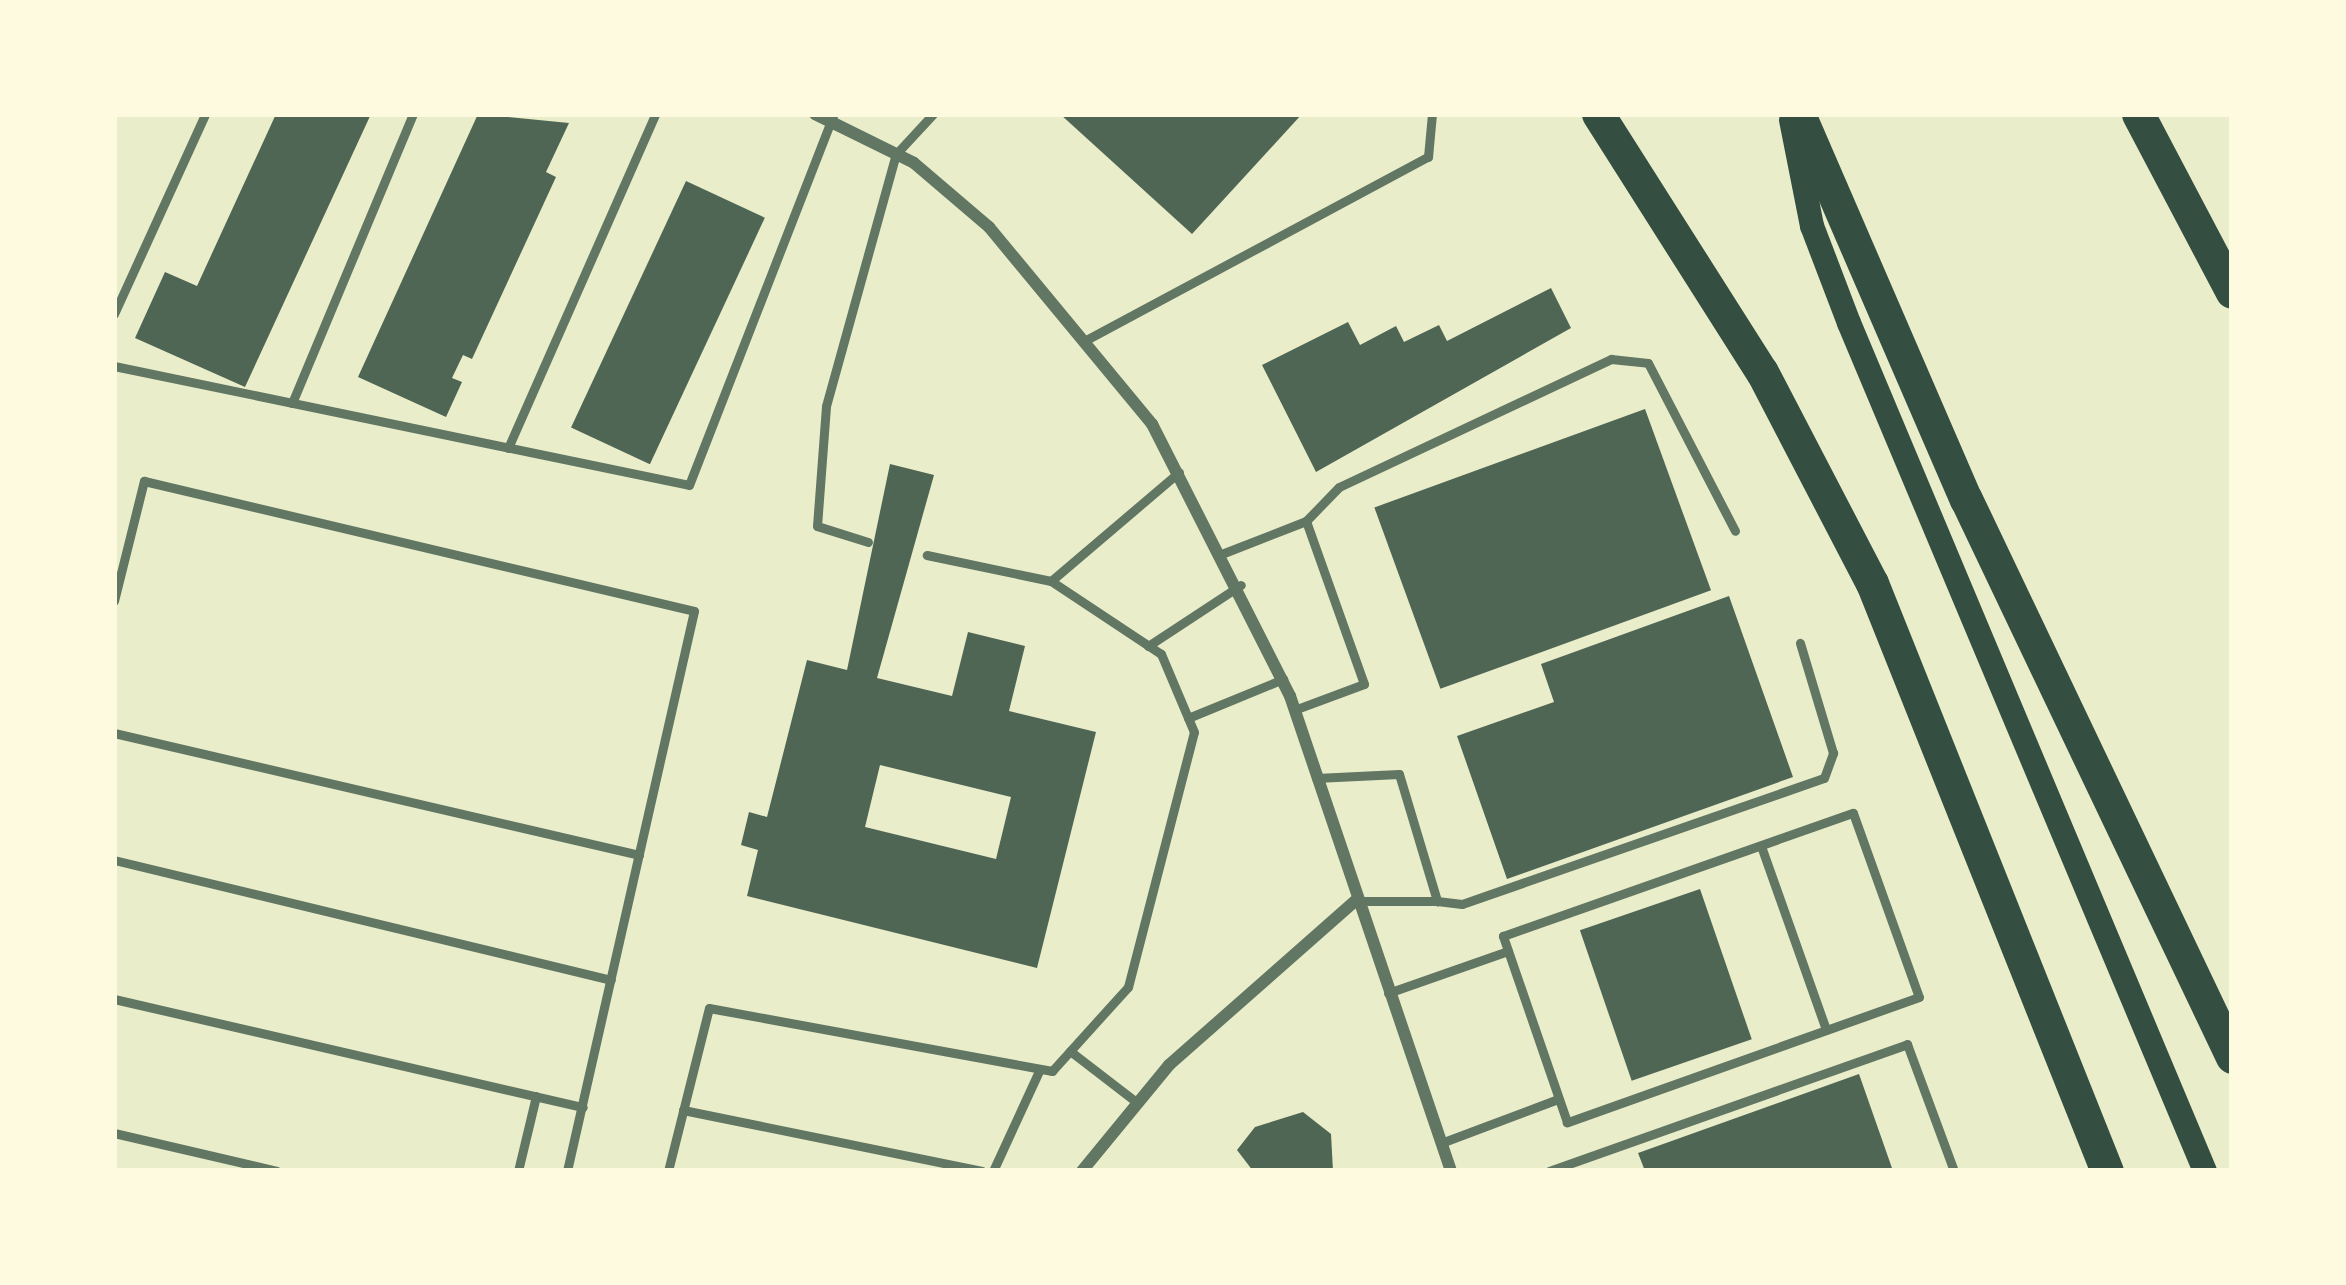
<!DOCTYPE html>
<style>
body{margin:0}
#map{position:relative;width:2346px;height:1285px;overflow:hidden;background:#e9edc9;font-family:"Exo 2",sans-serif}
div>[style]{position:absolute}
.building>*{inset:0;background:#4f6655;transform-origin:0 0}
.service>*{height:9px;margin:-4.5px;padding:0 4.5px;transform-origin:4.5px;border-radius:4.5px;background:#617663}
.minor>*{height:12px;margin:-6px;padding:0 6px;transform-origin:6px;border-radius:6px;background:#617663}
.secondary>*{height:24px;margin:-12px;padding:0 12px;transform-origin:12px;border-radius:12px;background:#344e41}
.motorway>*{height:33px;margin:-16.5px;padding:0 16.5px;transform-origin:16.5px;border-radius:16.5px;background:#344e41}
span{translate:-50% -50%;white-space:nowrap;text-align:center;line-height:1.15;-webkit-text-stroke:9px #fefae0;paint-order:stroke}
.frame{position:absolute;inset:0;border:117px solid #fefae0;pointer-events:none}
</style>
<div id="map">
<div class="building">
<div style="clip-path:polygon(276px 114px,371px 114px,245px 387px,135px 338px,165px 272px,197px 286px)"></div>
<div style="clip-path:polygon(478px 114px,569px 123px,546px 172px,556px 177px,472px 359px,463px 355px,452px 378px,462px 382px,446px 417px,358px 377px)"></div>
<div style="clip-path:polygon(1060px 114px,1302px 114px,1192px 234px)"></div>
<div style="left:686px;top:181px;width:87px;height:272px;rotate:25deg"></div>
<div style="clip-path:polygon(1551px 288px,1571px 328px,1316px 472px,1262px 365px,1348px 322px,1360px 345px,1396px 326px,1404px 342px,1439px 325px,1447px 341px)"></div>
<div style="left:1645px;top:409px;width:193px;height:288px;rotate:70deg"></div>
<div style="clip-path:polygon(evenodd,890px 464px,934px 475px,877px 678px,952px 696px,968px 632px,1025px 646px,1009px 711px,1096px 732px,1037px 968px,747px 896px,758px 850px,741px 845px,749px 812px,767px 817px,807px 660px,847px 670px,890px 464px,880px 765px,1011px 797px,996px 859px,865px 827px,880px 765px)"></div>
<div style="clip-path:polygon(1729px 596px,1793px 777px,1507px 879px,1457px 736px,1554px 702px,1541px 664px)"></div>
<div style="left:1700px;top:889px;width:159px;height:127px;rotate:71deg"></div>
<div style="clip-path:polygon(1859px 1074px,1893px 1171px,1645px 1171px,1638px 1153px)"></div>
<div style="clip-path:polygon(1303px 1112px,1331px 1134px,1333px 1171px,1253px 1171px,1237px 1150px,1255px 1127px)"></div>
</div>
<div class="service">
<div style="left:114px;top:314px;width:220px;rotate:-65.5deg"></div>
<div style="left:1086px;top:340px;width:388px;rotate:-28.2deg"></div>
<div style="left:1428px;top:157px;width:43px;rotate:-84.7deg"></div>
<div style="left:114px;top:366px;width:587px;rotate:11.69deg"></div>
<div style="left:689px;top:485px;width:398px;rotate:-68.7deg"></div>
<div style="left:292px;top:403px;width:313px;rotate:-67.3deg"></div>
<div style="left:508px;top:448px;width:365px;rotate:-66.2deg"></div>
<div style="left:1306px;top:521px;width:47px;rotate:-45.9deg"></div>
<div style="left:1339px;top:487px;width:301px;rotate:-25.2deg"></div>
<div style="left:1611px;top:359px;width:37px;rotate:6deg"></div>
<div style="left:1648px;top:363px;width:189px;rotate:62.6deg"></div>
<div style="left:868px;top:542px;width:53px;rotate:-162.6deg"></div>
<div style="left:817px;top:526px;width:120px;rotate:-85.7deg"></div>
<div style="left:826px;top:406px;width:262px;rotate:-74.5deg"></div>
<div style="left:896px;top:154px;width:54px;rotate:-47.2deg"></div>
<div style="left:1224px;top:553px;width:88px;rotate:-21.3deg"></div>
<div style="left:1306px;top:521px;width:173px;rotate:70.4deg"></div>
<div style="left:1364px;top:684px;width:75px;rotate:159.6deg"></div>
<div style="left:1051px;top:581px;width:168px;rotate:-40.4deg"></div>
<div style="left:114px;top:601px;width:124px;rotate:-76deg"></div>
<div style="left:144px;top:481px;width:565px;rotate:13.3deg"></div>
<div style="left:694px;top:611px;width:574px;rotate:102.78deg"></div>
<div style="left:1148px;top:646px;width:111px;rotate:-33.3deg"></div>
<div style="left:1188px;top:718px;width:103px;rotate:-22.3deg"></div>
<div style="left:114px;top:733px;width:539px;rotate:13.08deg"></div>
<div style="left:1316px;top:778px;width:83px;rotate:-2.8deg"></div>
<div style="left:1399px;top:774px;width:133px;rotate:73.3deg"></div>
<div style="left:1437px;top:901px;width:25px;rotate:7deg"></div>
<div style="left:1462px;top:904px;width:383px;rotate:-19.2deg"></div>
<div style="left:1824px;top:778px;width:27px;rotate:-70deg"></div>
<div style="left:1833px;top:753px;width:115px;rotate:-106.7deg"></div>
<div style="left:1853px;top:813px;width:195px;rotate:70.3deg"></div>
<div style="left:1919px;top:997px;width:374px;rotate:160.4deg"></div>
<div style="left:1567px;top:1122px;width:197px;rotate:-109deg"></div>
<div style="left:1503px;top:936px;width:371px;rotate:-19.4deg"></div>
<div style="left:1761px;top:846px;width:195px;rotate:70.5deg"></div>
<div style="left:114px;top:860px;width:511px;rotate:13.57deg"></div>
<div style="left:1359px;top:901px;width:78px"></div>
<div style="left:1388px;top:993px;width:127px;rotate:-19.3deg"></div>
<div style="left:114px;top:999px;width:481px;rotate:13deg"></div>
<div style="left:1070px;top:1051px;width:82px;rotate:37.6deg"></div>
<div style="left:683px;top:1110px;width:305px;rotate:11.5deg"></div>
<div style="left:114px;top:1133px;width:167px;rotate:13.1deg"></div>
<div style="left:1441px;top:1143px;width:125px;rotate:-20.6deg"></div>
<div style="left:518px;top:1171px;width:77px;rotate:-76.5deg"></div>
<div style="left:668px;top:1171px;width:168px;rotate:-75.9deg"></div>
<div style="left:709px;top:1008px;width:349px;rotate:10.4deg"></div>
<div style="left:1052px;top:1071px;width:113px;rotate:-47.9deg"></div>
<div style="left:1128px;top:987px;width:263px;rotate:-75.5deg"></div>
<div style="left:1194px;top:732px;width:85px;rotate:-112.9deg"></div>
<div style="left:1161px;top:654px;width:132px;rotate:-146.4deg"></div>
<div style="left:1051px;top:581px;width:127px;rotate:-168.2deg"></div>
<div style="left:993px;top:1171px;width:112px;rotate:-65.3deg"></div>
<div style="left:1549px;top:1171px;width:380px;rotate:-19.5deg"></div>
<div style="left:1907px;top:1044px;width:135px;rotate:69.7deg"></div>
</div>
<div class="minor">
<div style="left:815px;top:114px;width:110px;rotate:26.3deg"></div>
<div style="left:914px;top:163px;width:99px;rotate:40.5deg"></div>
<div style="left:989px;top:227px;width:256px;rotate:50.4deg"></div>
<div style="left:1152px;top:424px;width:305px;rotate:63.1deg"></div>
<div style="left:1290px;top:696px;width:502px;rotate:71.28deg"></div>
<div style="left:1082px;top:1171px;width:137px;rotate:-50.6deg"></div>
<div style="left:1169px;top:1065px;width:248px;rotate:-41.4deg"></div>
</div>
<div class="secondary">
<div style="left:1791px;top:120px;width:108px;rotate:78.8deg"></div>
<div style="left:1812px;top:226px;width:104px;rotate:69.1deg"></div>
<div style="left:1849px;top:323px;width:920px;rotate:67.23deg"></div>
</div>
<div class="motorway">
<div style="left:1598px;top:114px;width:306px;rotate:57.6deg"></div>
<div style="left:1762px;top:372px;width:238px;rotate:62.5deg"></div>
<div style="left:1872px;top:583px;width:633px;rotate:68.22deg"></div>
<div style="left:1799px;top:114px;width:420px;rotate:66.6deg"></div>
<div style="left:1966px;top:499px;width:618px;rotate:64.51deg"></div>
<div style="left:2138px;top:114px;width:201px;rotate:62.2deg"></div>
</div>
<div class="frame"></div>
</div>
